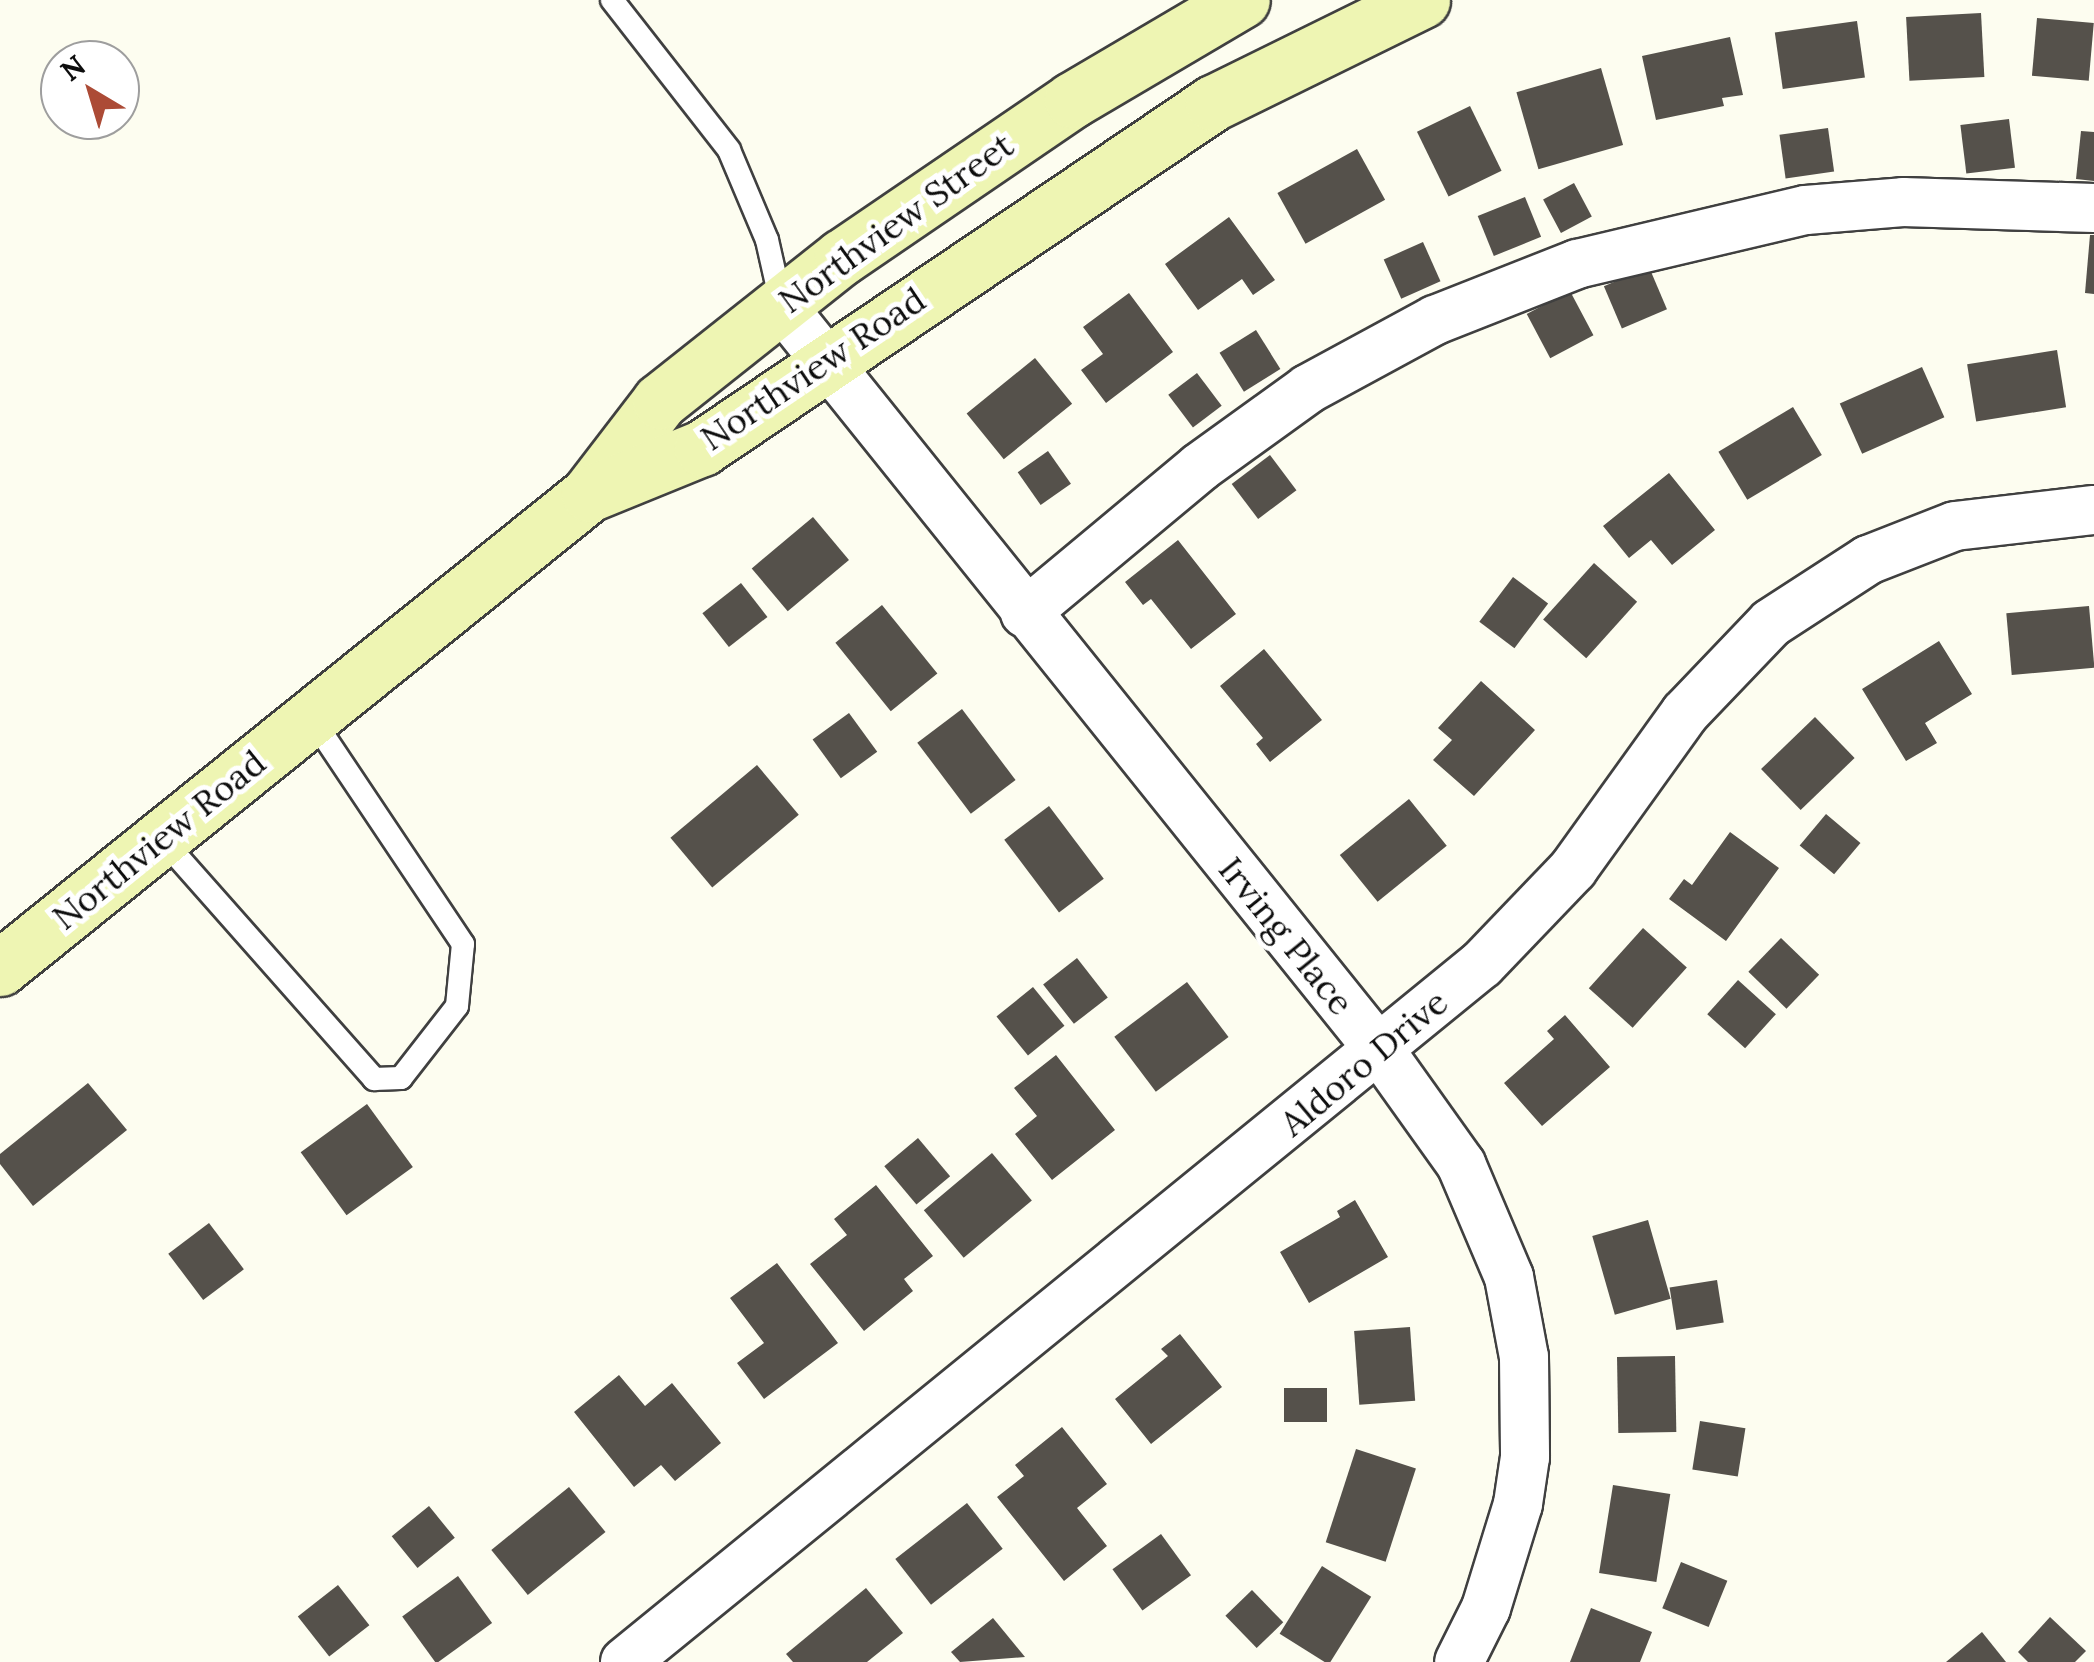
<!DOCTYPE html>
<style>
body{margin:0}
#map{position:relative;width:2094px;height:1662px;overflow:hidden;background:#fdfdf0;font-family:Lora,serif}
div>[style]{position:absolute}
.building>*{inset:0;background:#55514b;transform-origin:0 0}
.roads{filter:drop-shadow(2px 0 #404040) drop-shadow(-2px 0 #404040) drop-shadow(0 2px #404040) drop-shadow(0 -2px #404040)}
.lane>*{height:22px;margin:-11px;padding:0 11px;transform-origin:11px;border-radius:11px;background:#fff}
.street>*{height:48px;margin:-24px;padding:0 24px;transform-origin:24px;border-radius:24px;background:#fff}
.secondary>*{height:55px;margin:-27.5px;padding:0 27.5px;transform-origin:27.5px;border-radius:27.5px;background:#eef5b3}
span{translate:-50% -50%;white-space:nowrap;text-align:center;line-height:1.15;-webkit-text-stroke:10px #fff;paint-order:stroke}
.street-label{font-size:35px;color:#0d0d0d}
.north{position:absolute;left:40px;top:40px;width:100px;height:100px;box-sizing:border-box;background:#fff;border:2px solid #9e9e9e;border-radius:50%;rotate:322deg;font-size:28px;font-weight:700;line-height:40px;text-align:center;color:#0d0d0d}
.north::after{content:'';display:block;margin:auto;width:35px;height:45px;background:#ac4b36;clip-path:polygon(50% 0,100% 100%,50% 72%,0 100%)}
</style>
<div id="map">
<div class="building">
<div style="left:1981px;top:13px;width:64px;height:75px;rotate:87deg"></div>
<div style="left:2037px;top:18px;width:57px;height:58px;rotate:5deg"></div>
<div style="left:1857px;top:21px;width:57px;height:83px;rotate:82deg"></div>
<div style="clip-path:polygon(1730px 37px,1743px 95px,1722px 98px,1724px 106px,1656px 120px,1642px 56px)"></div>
<div style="left:1601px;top:68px;width:80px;height:88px;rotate:74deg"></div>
<div style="left:1470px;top:106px;width:72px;height:59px;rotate:64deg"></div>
<div style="left:2009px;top:119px;width:49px;height:49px;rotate:83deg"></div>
<div style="left:1828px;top:128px;width:44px;height:49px;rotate:82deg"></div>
<div style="clip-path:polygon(2081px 131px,2094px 132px,2094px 181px,2076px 179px)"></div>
<div style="left:1357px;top:149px;width:58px;height:91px;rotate:61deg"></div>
<div style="left:1574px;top:183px;width:38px;height:35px;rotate:62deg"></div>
<div style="left:1525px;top:197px;width:43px;height:51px;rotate:68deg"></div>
<div style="clip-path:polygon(1229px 217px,1275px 280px,1253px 295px,1242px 279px,1198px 310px,1165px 264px)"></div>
<div style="clip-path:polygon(2090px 235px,2094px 235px,2094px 294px,2085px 293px)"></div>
<div style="left:1423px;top:242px;width:43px;height:43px;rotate:66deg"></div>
<div style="left:1649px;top:267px;width:46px;height:49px;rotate:67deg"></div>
<div style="left:1570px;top:291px;width:50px;height:49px;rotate:62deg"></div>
<div style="clip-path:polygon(1129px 293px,1173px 352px,1106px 403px,1081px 370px,1103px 354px,1083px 327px)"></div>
<div style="left:1256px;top:330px;width:46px;height:43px;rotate:58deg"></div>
<div style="left:2057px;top:350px;width:58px;height:91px;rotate:81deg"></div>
<div style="left:1035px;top:358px;width:59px;height:88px;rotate:51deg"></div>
<div style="left:1922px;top:367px;width:55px;height:90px;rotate:66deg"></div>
<div style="left:1197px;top:373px;width:41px;height:36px;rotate:53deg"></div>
<div style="left:1793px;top:407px;width:56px;height:87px;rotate:59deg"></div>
<div style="left:1048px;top:451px;width:40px;height:37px;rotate:55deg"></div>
<div style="left:1270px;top:455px;width:44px;height:48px;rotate:53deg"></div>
<div style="clip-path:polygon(1669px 473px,1715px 530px,1672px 565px,1651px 540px,1629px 558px,1603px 526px)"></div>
<div style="left:813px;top:517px;width:56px;height:80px;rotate:50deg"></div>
<div style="clip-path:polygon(1178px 540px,1236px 614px,1191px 649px,1151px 599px,1143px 605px,1125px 582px)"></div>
<div style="left:1594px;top:563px;width:58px;height:76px;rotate:42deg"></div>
<div style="left:1513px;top:577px;width:44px;height:56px;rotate:37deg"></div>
<div style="left:741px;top:583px;width:43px;height:49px;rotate:52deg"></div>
<div style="left:882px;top:605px;width:88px;height:60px;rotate:51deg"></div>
<div style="left:2089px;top:606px;width:62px;height:83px;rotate:85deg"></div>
<div style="clip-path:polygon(1939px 641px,1972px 694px,1925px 723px,1937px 743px,1906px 761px,1862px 689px)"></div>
<div style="clip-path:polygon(1264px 649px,1322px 720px,1270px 762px,1256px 744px,1263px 738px,1220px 686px)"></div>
<div style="clip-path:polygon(1481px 681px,1535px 730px,1474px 796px,1433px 760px,1452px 740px,1438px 728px)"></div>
<div style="left:962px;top:709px;width:89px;height:56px;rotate:53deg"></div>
<div style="left:849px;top:713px;width:48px;height:45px;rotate:54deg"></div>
<div style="left:1815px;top:717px;width:57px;height:75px;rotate:46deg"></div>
<div style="left:757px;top:765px;width:65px;height:113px;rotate:50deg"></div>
<div style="left:1409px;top:799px;width:60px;height:89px;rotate:51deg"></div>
<div style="left:1049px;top:806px;width:91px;height:56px;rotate:53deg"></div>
<div style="left:1826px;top:814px;width:45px;height:41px;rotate:40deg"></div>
<div style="clip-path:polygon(1730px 832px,1779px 868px,1726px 941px,1669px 899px,1684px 879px,1692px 885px)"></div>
<div style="left:1643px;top:928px;width:59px;height:81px;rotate:42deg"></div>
<div style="left:1781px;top:938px;width:53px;height:47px;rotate:44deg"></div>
<div style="left:1077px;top:958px;width:50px;height:43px;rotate:52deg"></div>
<div style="left:1738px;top:980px;width:51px;height:46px;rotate:42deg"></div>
<div style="left:1187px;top:982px;width:69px;height:91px;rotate:53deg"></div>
<div style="left:1033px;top:987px;width:50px;height:47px;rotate:51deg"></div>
<div style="clip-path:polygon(1565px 1015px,1610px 1067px,1542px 1126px,1504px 1083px,1554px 1039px,1547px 1031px)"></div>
<div style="clip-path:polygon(1056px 1055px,1115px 1130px,1052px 1180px,1015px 1134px,1037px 1116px,1014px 1088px)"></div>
<div style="clip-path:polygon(88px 1083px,127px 1130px,33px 1206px,0 1164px,0 1154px)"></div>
<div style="left:367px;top:1104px;width:78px;height:82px;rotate:54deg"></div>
<div style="left:918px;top:1138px;width:50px;height:44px;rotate:50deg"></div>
<div style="left:992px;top:1153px;width:62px;height:89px;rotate:50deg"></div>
<div style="clip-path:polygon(876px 1185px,933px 1256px,904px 1279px,913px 1291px,864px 1331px,810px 1264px,847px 1235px,834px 1219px)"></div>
<div style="clip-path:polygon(1355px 1200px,1388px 1257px,1309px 1303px,1280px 1252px,1340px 1217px,1337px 1211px)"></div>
<div style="left:1648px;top:1220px;width:82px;height:58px;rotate:74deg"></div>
<div style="left:209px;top:1223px;width:58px;height:51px;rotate:53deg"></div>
<div style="clip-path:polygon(777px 1263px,838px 1343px,764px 1399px,737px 1363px,764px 1343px,730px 1298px)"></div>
<div style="left:1717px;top:1280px;width:43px;height:48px;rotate:81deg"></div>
<div style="left:1410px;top:1327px;width:74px;height:56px;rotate:86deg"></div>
<div style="clip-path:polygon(1180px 1334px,1222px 1387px,1151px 1444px,1115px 1399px,1168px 1356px,1161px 1349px)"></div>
<div style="left:1675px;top:1356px;width:76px;height:58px;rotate:89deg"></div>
<div style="clip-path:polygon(619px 1375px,645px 1406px,672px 1383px,721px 1443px,675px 1481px,661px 1465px,634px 1487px,574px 1412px)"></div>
<div style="left:1284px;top:1388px;width:43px;height:34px"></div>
<div style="left:1700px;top:1421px;width:46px;height:49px;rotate:9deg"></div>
<div style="clip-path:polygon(1062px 1427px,1107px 1484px,1077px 1508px,1107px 1546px,1064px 1581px,997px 1497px,1024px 1476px,1015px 1465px)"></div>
<div style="left:1356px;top:1449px;width:63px;height:98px;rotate:18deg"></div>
<div style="left:1613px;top:1485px;width:58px;height:89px;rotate:9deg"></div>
<div style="left:569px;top:1487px;width:58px;height:100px;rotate:51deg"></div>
<div style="left:967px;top:1503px;width:58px;height:91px;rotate:52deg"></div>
<div style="left:429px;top:1506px;width:41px;height:48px;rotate:51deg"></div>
<div style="left:1161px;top:1534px;width:51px;height:60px;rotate:54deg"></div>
<div style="left:1681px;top:1562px;width:50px;height:50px;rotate:22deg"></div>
<div style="left:1322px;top:1566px;width:58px;height:80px;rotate:32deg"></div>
<div style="left:458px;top:1576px;width:58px;height:69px;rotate:54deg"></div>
<div style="left:338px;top:1585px;width:51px;height:51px;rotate:52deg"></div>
<div style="clip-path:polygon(866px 1588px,903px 1633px,867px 1662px,793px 1662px,786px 1654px)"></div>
<div style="left:1252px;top:1590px;width:45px;height:37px;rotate:46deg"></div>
<div style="clip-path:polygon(1591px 1608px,1652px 1632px,1640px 1662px,1570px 1662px)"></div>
<div style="clip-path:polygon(2050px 1617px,2086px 1651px,2075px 1662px,2028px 1662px,2018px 1652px)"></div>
<div style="clip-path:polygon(993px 1618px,1025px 1657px,960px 1662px,951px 1652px)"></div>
<div style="clip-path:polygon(1982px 1632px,2006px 1662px,1946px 1662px)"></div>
</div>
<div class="roads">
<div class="lane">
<div style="left:612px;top:0;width:190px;rotate:52deg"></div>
<div style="left:729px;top:150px;width:98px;rotate:67.1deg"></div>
<div style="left:767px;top:240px;width:64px;rotate:77.3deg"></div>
<div style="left:161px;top:838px;width:322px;rotate:48.5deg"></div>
<div style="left:374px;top:1079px;width:27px;rotate:-2deg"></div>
<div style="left:401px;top:1078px;width:91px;rotate:-52.1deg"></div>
<div style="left:457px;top:1006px;width:62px;rotate:-84.5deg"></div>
<div style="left:463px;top:944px;width:273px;rotate:-123.8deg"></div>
</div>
<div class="street">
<div style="left:781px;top:305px;width:958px;rotate:51.23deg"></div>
<div style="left:1381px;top:1052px;width:138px;rotate:54.5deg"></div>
<div style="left:1461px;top:1164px;width:123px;rotate:67deg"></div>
<div style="left:1509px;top:1277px;width:81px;rotate:79.4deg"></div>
<div style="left:1524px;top:1357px;width:100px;rotate:89.4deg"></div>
<div style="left:1525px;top:1457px;width:48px;rotate:98.5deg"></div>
<div style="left:1518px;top:1504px;width:109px;rotate:107.1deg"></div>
<div style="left:1486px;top:1608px;width:60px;rotate:116.6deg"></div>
<div style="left:1025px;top:613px;width:228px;rotate:-39.8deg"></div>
<div style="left:1200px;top:467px;width:133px;rotate:-35.8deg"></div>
<div style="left:1308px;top:389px;width:145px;rotate:-28.5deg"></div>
<div style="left:1435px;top:320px;width:153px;rotate:-21.5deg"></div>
<div style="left:1577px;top:264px;width:235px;rotate:-13.3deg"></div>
<div style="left:1806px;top:210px;width:97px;rotate:-4.7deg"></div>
<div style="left:1903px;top:202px;width:191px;rotate:1.8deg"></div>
<div style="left:625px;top:1662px;width:1105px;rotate:-39.16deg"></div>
<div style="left:1482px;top:964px;width:132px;rotate:-46.2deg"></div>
<div style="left:1573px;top:869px;width:192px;rotate:-54.3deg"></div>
<div style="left:1685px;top:713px;width:124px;rotate:-46.3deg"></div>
<div style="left:1771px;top:623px;width:116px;rotate:-33deg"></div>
<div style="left:1868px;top:560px;width:93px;rotate:-21.3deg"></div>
<div style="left:1955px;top:526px;width:140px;rotate:-6.6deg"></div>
</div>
<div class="secondary">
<div style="left:591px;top:491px;width:113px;rotate:-52.5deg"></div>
<div style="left:660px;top:401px;width:232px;rotate:-38.4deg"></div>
<div style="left:842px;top:257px;width:278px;rotate:-34.3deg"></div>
<div style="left:1072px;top:100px;width:197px;rotate:-30.5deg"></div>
<div style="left:0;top:968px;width:756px;rotate:-38.83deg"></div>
<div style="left:589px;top:494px;width:122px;rotate:-22.2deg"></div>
<div style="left:702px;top:448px;width:617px;rotate:-34.03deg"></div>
<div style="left:1213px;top:103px;width:233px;rotate:-26.2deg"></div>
</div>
</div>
<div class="street-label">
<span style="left:896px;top:223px;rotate:-36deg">Northview Street</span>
<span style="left:813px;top:369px;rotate:-34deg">Northview Road</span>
<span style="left:159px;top:840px;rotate:-39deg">Northview Road</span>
<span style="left:1286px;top:936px;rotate:51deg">Irving Place</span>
<span style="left:1364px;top:1063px;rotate:-40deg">Aldoro Drive</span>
</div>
<div class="north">N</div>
</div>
